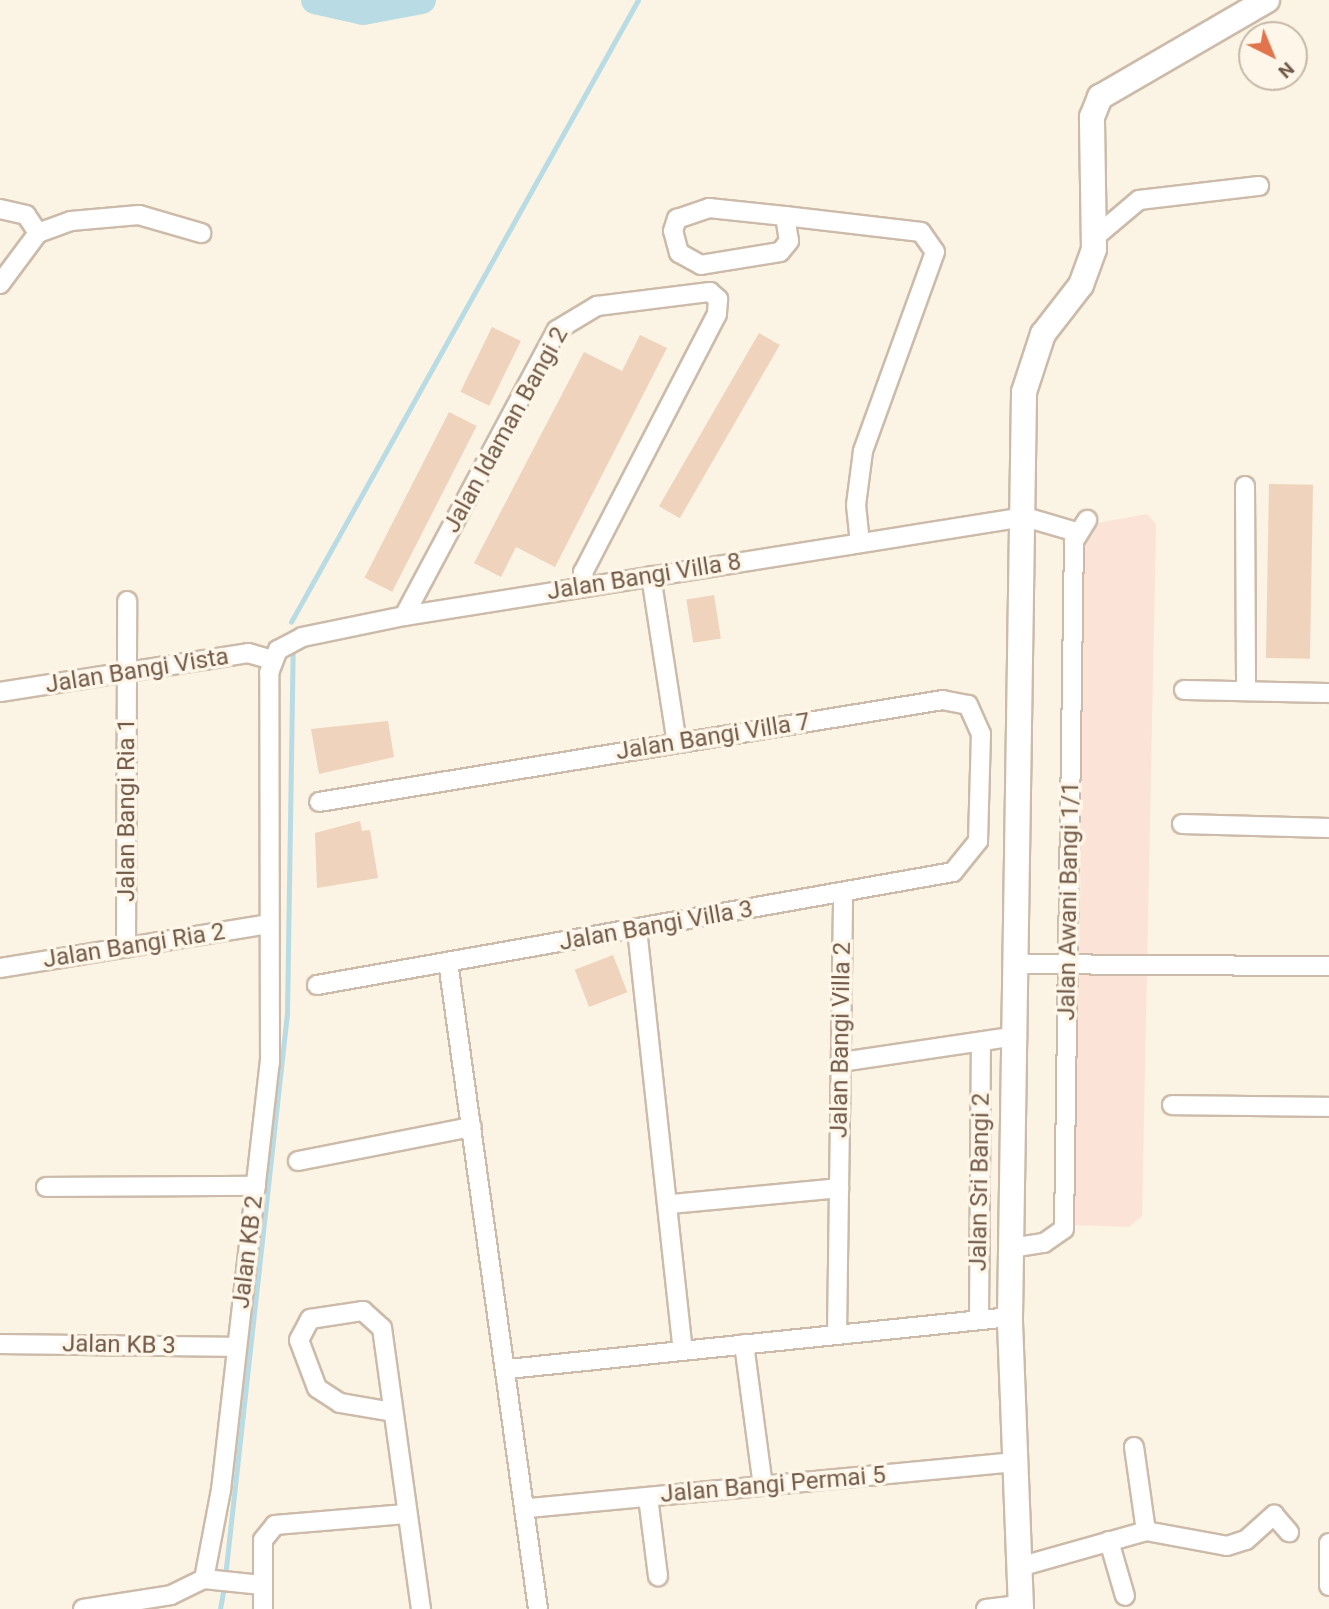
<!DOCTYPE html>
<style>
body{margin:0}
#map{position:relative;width:1329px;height:1609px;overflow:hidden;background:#fbf3e3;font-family:Roboto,sans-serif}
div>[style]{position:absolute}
.commercial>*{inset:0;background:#fbe3d7}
.stream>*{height:4.5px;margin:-2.25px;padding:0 2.25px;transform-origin:2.25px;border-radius:2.25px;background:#b8dbe4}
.river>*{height:28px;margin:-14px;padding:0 14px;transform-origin:14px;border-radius:14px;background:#b8dbe4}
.building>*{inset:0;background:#efd3bc;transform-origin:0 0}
.roads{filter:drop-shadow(2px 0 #cba) drop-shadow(-2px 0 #cba) drop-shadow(0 2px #cba) drop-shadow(0 -2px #cba)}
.street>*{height:18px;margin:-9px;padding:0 9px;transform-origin:9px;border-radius:9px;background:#fff}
.secondary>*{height:24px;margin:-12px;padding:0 12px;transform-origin:12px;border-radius:12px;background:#fff}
span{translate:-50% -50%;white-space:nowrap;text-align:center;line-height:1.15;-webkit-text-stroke:7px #fef7e9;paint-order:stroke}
.street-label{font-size:24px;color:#725a4a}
.north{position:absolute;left:1238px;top:21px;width:70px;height:70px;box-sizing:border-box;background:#fef7e9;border:2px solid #c6b8a9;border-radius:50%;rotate:137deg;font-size:19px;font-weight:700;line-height:28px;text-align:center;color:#725a4a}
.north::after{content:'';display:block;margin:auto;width:24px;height:32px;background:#e1744c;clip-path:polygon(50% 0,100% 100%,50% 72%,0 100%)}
</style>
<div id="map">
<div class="commercial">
<div style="clip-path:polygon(1147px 514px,1156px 524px,1142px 1216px,1129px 1227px,1072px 1225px,1081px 541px,1092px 524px)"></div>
</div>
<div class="stream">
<div style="left:291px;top:622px;width:712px;rotate:-60.84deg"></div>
<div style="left:225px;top:1577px;width:566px;rotate:-83.72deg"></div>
<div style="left:287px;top:1014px;width:364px;rotate:-89.1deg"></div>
<div style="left:220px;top:1609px;width:23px;rotate:-80deg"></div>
</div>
<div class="river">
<div style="left:315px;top:0;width:49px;rotate:12.9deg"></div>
<div style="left:363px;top:11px;width:60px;rotate:-10.6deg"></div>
</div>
<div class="building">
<div style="left:492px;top:327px;width:32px;height:72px;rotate:26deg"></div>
<div style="left:759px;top:333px;width:24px;height:200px;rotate:30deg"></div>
<div style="clip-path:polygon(640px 335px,667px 348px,555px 567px,516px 547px,501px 577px,474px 563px,584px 352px,622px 371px)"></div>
<div style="left:449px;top:412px;width:31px;height:186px;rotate:27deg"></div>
<div style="left:1269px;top:484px;width:44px;height:174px;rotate:1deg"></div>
<div style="left:714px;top:595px;width:44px;height:28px;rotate:81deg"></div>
<div style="clip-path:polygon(388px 721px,394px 757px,319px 774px,311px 729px)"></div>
<div style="clip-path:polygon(360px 821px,362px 831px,370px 830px,378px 878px,317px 888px,315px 833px)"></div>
<div style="left:613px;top:955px;width:40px;height:41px;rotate:69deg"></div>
</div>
<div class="roads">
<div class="street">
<div style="left:709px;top:208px;width:76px;rotate:6deg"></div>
<div style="left:785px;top:216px;width:25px;rotate:81deg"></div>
<div style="left:789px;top:241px;width:14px;rotate:129deg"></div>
<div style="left:780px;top:252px;width:80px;rotate:170.7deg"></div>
<div style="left:701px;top:265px;width:25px;rotate:-151deg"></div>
<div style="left:679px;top:253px;width:23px;rotate:-105deg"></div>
<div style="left:673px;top:231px;width:13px;rotate:-72deg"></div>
<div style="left:677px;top:219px;width:34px;rotate:-19deg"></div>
<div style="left:0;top:209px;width:27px;rotate:13deg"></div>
<div style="left:26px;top:215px;width:22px;rotate:56deg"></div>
<div style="left:785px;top:216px;width:137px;rotate:6.7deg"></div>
<div style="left:921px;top:232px;width:24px;rotate:55deg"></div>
<div style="left:935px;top:252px;width:212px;rotate:109.9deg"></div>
<div style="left:863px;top:451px;width:54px;rotate:97.4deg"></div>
<div style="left:856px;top:505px;width:38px;rotate:84deg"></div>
<div style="left:38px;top:233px;width:35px;rotate:-20deg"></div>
<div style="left:71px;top:221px;width:68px;rotate:-5deg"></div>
<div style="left:139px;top:215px;width:65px;rotate:16.2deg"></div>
<div style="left:1094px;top:238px;width:59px;rotate:-40.2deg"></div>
<div style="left:1139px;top:200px;width:121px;rotate:-6.7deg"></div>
<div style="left:0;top:284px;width:64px;rotate:-53.3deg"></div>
<div style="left:1245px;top:486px;width:202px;rotate:89.7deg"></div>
<div style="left:651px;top:576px;width:169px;rotate:81.2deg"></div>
<div style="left:404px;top:616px;width:324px;rotate:-61.9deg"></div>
<div style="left:557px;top:330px;width:47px;rotate:-31deg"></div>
<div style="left:597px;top:306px;width:114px;rotate:-7.1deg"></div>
<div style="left:710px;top:292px;width:11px;rotate:41deg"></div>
<div style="left:718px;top:299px;width:15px;rotate:94deg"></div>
<div style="left:717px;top:314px;width:291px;rotate:117.4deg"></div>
<div style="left:583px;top:572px;width:14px;rotate:82deg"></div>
<div style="left:1184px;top:690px;width:145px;rotate:1.2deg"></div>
<div style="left:0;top:692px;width:251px;rotate:-8.9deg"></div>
<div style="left:248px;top:653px;width:25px;rotate:16deg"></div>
<div style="left:1182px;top:824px;width:147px;rotate:1.6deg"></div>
<div style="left:637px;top:929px;width:424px;rotate:83.8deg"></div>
<div style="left:126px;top:948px;width:347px;rotate:-89.8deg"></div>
<div style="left:448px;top:962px;width:653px;rotate:82.08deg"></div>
<div style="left:1018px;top:964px;width:311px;rotate:0.4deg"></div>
<div style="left:0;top:968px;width:272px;rotate:-9.3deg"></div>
<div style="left:317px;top:985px;width:646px;rotate:-10.07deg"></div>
<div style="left:953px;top:872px;width:40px;rotate:-51deg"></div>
<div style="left:978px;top:841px;width:107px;rotate:-88.4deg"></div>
<div style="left:981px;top:734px;width:32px;rotate:-114deg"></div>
<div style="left:968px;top:705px;width:25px;rotate:-169deg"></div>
<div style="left:943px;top:700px;width:632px;rotate:170.72deg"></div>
<div style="left:841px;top:1062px;width:178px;rotate:-8.4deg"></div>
<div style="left:1172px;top:1105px;width:157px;rotate:0.7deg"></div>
<div style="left:298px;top:1161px;width:177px;rotate:-11.1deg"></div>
<div style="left:46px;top:1187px;width:210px;rotate:-0.3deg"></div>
<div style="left:671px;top:1204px;width:169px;rotate:-5.4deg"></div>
<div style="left:1011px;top:1248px;width:33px;rotate:-9deg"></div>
<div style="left:1044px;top:1243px;width:24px;rotate:-35deg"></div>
<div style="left:1064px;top:1229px;width:688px;rotate:-89.17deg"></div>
<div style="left:1074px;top:541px;width:25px;rotate:-58deg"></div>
<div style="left:979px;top:1320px;width:276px;rotate:-89.6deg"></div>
<div style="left:837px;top:1334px;width:441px;rotate:-89.2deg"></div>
<div style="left:0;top:1344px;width:237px;rotate:0.7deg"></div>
<div style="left:744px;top:1344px;width:143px;rotate:82.4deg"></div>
<div style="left:508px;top:1369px;width:505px;rotate:-5.91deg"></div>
<div style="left:393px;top:1412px;width:54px;rotate:-170.4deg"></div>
<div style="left:340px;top:1403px;width:27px;rotate:-147deg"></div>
<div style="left:317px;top:1388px;width:51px;rotate:-110.6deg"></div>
<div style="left:299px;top:1340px;width:24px;rotate:-62deg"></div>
<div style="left:310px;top:1319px;width:54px;rotate:-8.6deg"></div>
<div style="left:363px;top:1311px;width:25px;rotate:42deg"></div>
<div style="left:382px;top:1328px;width:284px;rotate:82.1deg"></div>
<div style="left:1134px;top:1447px;width:85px;rotate:81.9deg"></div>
<div style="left:648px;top:1497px;width:80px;rotate:82.8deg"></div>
<div style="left:529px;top:1508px;width:490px;rotate:-5.4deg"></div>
<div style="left:1109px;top:1541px;width:57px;rotate:73.8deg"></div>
<div style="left:1329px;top:1543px;width:43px;rotate:90deg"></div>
<div style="left:1019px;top:1567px;width:132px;rotate:-15.8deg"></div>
<div style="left:1146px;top:1531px;width:82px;rotate:10.5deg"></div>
<div style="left:1227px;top:1546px;width:20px;rotate:-18deg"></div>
<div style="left:1246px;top:1540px;width:38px;rotate:-42deg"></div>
<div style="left:1274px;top:1515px;width:23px;rotate:49deg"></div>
<div style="left:204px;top:1579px;width:91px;rotate:-79.2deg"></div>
<div style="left:221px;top:1490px;width:430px;rotate:-83.5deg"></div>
<div style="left:270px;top:1063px;width:390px;rotate:-90.1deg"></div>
<div style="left:269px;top:673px;width:25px;rotate:-69deg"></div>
<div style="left:278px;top:650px;width:27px;rotate:-28deg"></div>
<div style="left:302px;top:637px;width:104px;rotate:-11.6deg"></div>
<div style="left:404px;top:616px;width:629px;rotate:-9.06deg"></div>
<div style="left:1025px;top:517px;width:53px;rotate:16.4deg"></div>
<div style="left:83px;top:1609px;width:89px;rotate:-9deg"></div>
<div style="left:171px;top:1595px;width:37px;rotate:-26deg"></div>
<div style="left:204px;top:1579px;width:58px;rotate:5.9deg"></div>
<div style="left:263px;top:1609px;width:69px;rotate:-90deg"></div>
<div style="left:263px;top:1540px;width:19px;rotate:-51deg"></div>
<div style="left:275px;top:1525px;width:131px;rotate:-4.8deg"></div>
<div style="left:986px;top:1609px;width:35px;rotate:-7deg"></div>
</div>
<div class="secondary">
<div style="left:1021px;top:1609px;width:292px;rotate:-92.2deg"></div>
<div style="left:1010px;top:1317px;width:925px;rotate:-89.13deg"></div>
<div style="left:1024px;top:392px;width:61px;rotate:-71.9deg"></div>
<div style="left:1043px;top:334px;width:62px;rotate:-52.2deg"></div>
<div style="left:1081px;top:285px;width:38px;rotate:-70deg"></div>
<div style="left:1094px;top:249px;width:132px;rotate:-90.9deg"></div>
<div style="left:1092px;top:117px;width:22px;rotate:-68deg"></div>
<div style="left:1100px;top:97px;width:193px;rotate:-30.1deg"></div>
</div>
</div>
<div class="street-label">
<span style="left:506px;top:430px;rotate:-61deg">Jalan Idaman Bangi 2</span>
<span style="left:644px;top:577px;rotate:-9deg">Jalan Bangi Villa 8</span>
<span style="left:137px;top:671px;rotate:-9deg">Jalan Bangi Vista</span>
<span style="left:713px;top:737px;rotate:-9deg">Jalan Bangi Villa 7</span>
<span style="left:127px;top:810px;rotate:-90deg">Jalan Bangi Ria 1</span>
<span style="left:1069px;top:901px;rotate:-89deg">Jalan Awani Bangi 1/1</span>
<span style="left:656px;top:926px;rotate:-10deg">Jalan Bangi Villa 3</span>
<span style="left:134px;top:946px;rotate:-9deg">Jalan Bangi Ria 2</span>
<span style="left:841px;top:1040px;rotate:-89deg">Jalan Bangi Villa 2</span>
<span style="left:980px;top:1182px;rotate:-89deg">Jalan Sri Bangi 2</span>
<span style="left:248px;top:1252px;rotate:-83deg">Jalan KB 2</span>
<span style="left:119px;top:1345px;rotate:1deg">Jalan KB 3</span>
<span style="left:773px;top:1485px;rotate:-5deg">Jalan Bangi Permai 5</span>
</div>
<div class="north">N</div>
</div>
